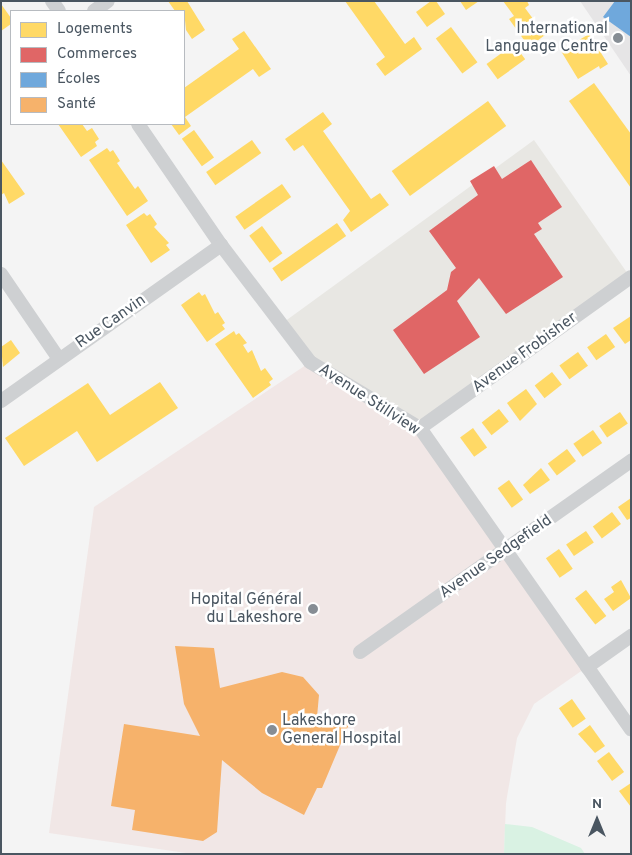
<!DOCTYPE html>
<meta charset="utf-8">
<style>
body{margin:0}
#map{position:relative;width:632px;height:855px;overflow:hidden;background:#f4f4f4;font-family:Overpass,sans-serif}
div>[style]{position:absolute}
.commercial>*{inset:0;background:#e8e7e3}
.education>*{inset:0;background:#e6e5e6}
.medical>*{inset:0;background:#f1e7e6}
.green>*{inset:0;background:#d9f2e3}
.homes>*{inset:0;background:#ffd966;transform-origin:0 0}
.shops>*{inset:0;background:#e06666}
.schools>*{inset:0;background:#6fa8dc}
.health>*{inset:0;background:#f6b26b}
.minor>*{height:14px;margin:-7px;padding:0 7px;transform-origin:7px;border-radius:7px;background:#ced0d2}
.dots>*{width:14px;height:14px;translate:-50% -50%;box-sizing:border-box;border:2px solid #fff;border-radius:50%}
span{translate:-50% -50%;white-space:nowrap;text-align:center;line-height:1.15;-webkit-text-stroke:5px #fff;paint-order:stroke}
.poi-label{font-size:16px;color:#4a5661}
.right{translate:-100% -50%;text-align:right}
.left{translate:0 -50%;text-align:left}
.street-label{font-size:16px;color:#4a5661}
.frame{position:absolute;inset:0;border:2px solid #4a5661;pointer-events:none}
.legend{position:absolute;left:10px;top:10px;width:175px;height:115px;box-sizing:border-box;background:#fff;border:1px solid #b7bbc0;margin:0;padding:6px 9px;list-style:none;font-size:15px;color:#4a5661}
.legend li{display:flex;align-items:center;gap:10px;height:25px}
.legend b{width:25px;border:1px solid #b7bbc0}
.north{position:absolute;left:572px;top:795px;width:50px;height:50px;-webkit-text-stroke:4px #fff;paint-order:stroke;rotate:0deg;font-size:14px;font-weight:700;line-height:20px;text-align:center;color:#4a5661}
.north::after{content:'';display:block;margin:auto;width:18px;height:22px;background:#4a5661;clip-path:polygon(50% 0,100% 100%,50% 72%,0 100%)}
</style>
<div id="map">
<div class="commercial">
<div style="clip-path:polygon(534px 140px,628px 274px,420px 428px,310px 362px,284px 322px)"></div>
</div>
<div class="education">
<div style="clip-path:polygon(580px 1px,631px 1px,631px 76px)"></div>
</div>
<div class="medical">
<div style="clip-path:polygon(306px 365px,420px 428px,587px 667px,534px 704px,517px 738px,506px 803px,504px 854px,193px 854px,49px 833px,94px 507px)"></div>
</div>
<div class="green">
<div style="clip-path:polygon(505px 824px,532px 827px,581px 848px,585px 854px,504px 854px)"></div>
</div>
<div class="homes">
<div style="clip-path:polygon(168px 1px,187px 1px,205px 30px,192px 39px,186px 30px,184px 11px,175px 11px)"></div>
<div style="clip-path:polygon(345px 1px,374px 1px,405px 44px,414px 37px,422px 49px,385px 76px,376px 64px,385px 57px)"></div>
<div style="clip-path:polygon(431px 1px,436px 1px,445px 14px,427px 27px,416px 12px)"></div>
<div style="clip-path:polygon(460px 1px,479px 1px,466px 10px)"></div>
<div style="clip-path:polygon(503px 1px,527px 1px,529px 5px,525px 8px,545px 35px,529px 47px,509px 19px,514px 16px)"></div>
<div style="clip-path:polygon(1px 4px,11px 18px,11px 24px,1px 31px)"></div>
<div style="left:451px;top:27px;width:44px;height:19px;rotate:53deg"></div>
<div style="clip-path:polygon(244px 31px,271px 69px,259px 77px,253px 69px,185px 117px,191px 126px,179px 135px,171px 124px,184px 124px,184px 88px,239px 49px,232px 39px)"></div>
<div style="clip-path:polygon(589px 34px,608px 64px,600px 69px,599px 66px,578px 79px,561px 51px)"></div>
<div style="left:514px;top:44px;width:19px;height:34px;rotate:54deg"></div>
<div style="clip-path:polygon(594px 83px,631px 134px,631px 188px,569px 101px)"></div>
<div style="left:488px;top:101px;width:31px;height:119px;rotate:54deg"></div>
<div style="clip-path:polygon(323px 112px,332px 124px,323px 131px,371px 199px,380px 193px,389px 205px,351px 232px,343px 220px,350px 211px,303px 145px,294px 151px,285px 139px)"></div>
<div style="clip-path:polygon(58px 124px,82px 124px,87px 131px,92px 128px,99px 139px,95px 142px,97px 146px,81px 157px)"></div>
<div style="left:194px;top:130px;width:34px;height:15px;rotate:54deg"></div>
<div style="left:252px;top:140px;width:16px;height:56px;rotate:55deg"></div>
<div style="clip-path:polygon(107px 148px,110px 152px,113px 150px,120px 161px,117px 163px,135px 189px,138px 186px,148px 201px,127px 216px,89px 160px)"></div>
<div style="clip-path:polygon(1px 160px,25px 194px,9px 204px,4px 193px,1px 195px)"></div>
<div style="left:282px;top:184px;width:16px;height:57px;rotate:55deg"></div>
<div style="clip-path:polygon(144px 213px,147px 216px,150px 214px,157px 224px,154px 227px,169px 243px,166px 245px,170px 250px,151px 263px,126px 225px)"></div>
<div style="left:337px;top:223px;width:16px;height:79px;rotate:55deg"></div>
<div style="left:262px;top:226px;width:34px;height:16px;rotate:53deg"></div>
<div style="clip-path:polygon(199px 292px,202px 296px,205px 294px,215px 314px,218px 312px,225px 323px,222px 325px,225px 329px,207px 342px,181px 305px)"></div>
<div style="clip-path:polygon(631px 316px,631px 340px,625px 344px,613px 328px)"></div>
<div style="clip-path:polygon(234px 331px,236px 335px,239px 333px,247px 343px,243px 345px,248px 353px,252px 350px,261px 371px,265px 368px,273px 379px,269px 382px,271px 385px,253px 398px,215px 344px)"></div>
<div style="left:606px;top:334px;width:16px;height:23px;rotate:55deg"></div>
<div style="clip-path:polygon(11px 340px,20px 353px,3px 367px,1px 347px)"></div>
<div style="left:578px;top:352px;width:17px;height:23px;rotate:54deg"></div>
<div style="left:552px;top:372px;width:16px;height:22px;rotate:52deg"></div>
<div style="clip-path:polygon(160px 382px,178px 408px,97px 462px,77px 431px,24px 466px,5px 438px,88px 383px,110px 415px)"></div>
<div style="clip-path:polygon(526px 389px,537px 404px,520px 421px,507px 403px)"></div>
<div style="left:499px;top:409px;width:16px;height:22px;rotate:52deg"></div>
<div style="left:620px;top:412px;width:14px;height:25px;rotate:56deg"></div>
<div style="left:473px;top:428px;width:24px;height:16px;rotate:54deg"></div>
<div style="left:593px;top:430px;width:16px;height:24px;rotate:55deg"></div>
<div style="left:567px;top:449px;width:15px;height:24px;rotate:53deg"></div>
<div style="clip-path:polygon(541px 468px,550px 480px,530px 494px,523px 485px)"></div>
<div style="left:509px;top:480px;width:24px;height:14px;rotate:54deg"></div>
<div style="clip-path:polygon(631px 498px,631px 518px,627px 520px,618px 507px)"></div>
<div style="left:612px;top:512px;width:15px;height:24px;rotate:53deg"></div>
<div style="left:586px;top:531px;width:14px;height:24px;rotate:56deg"></div>
<div style="left:559px;top:549px;width:24px;height:16px;rotate:55deg"></div>
<div style="clip-path:polygon(621px 580px,631px 598px,613px 611px,604px 599px,614px 592px,611px 587px)"></div>
<div style="left:586px;top:590px;width:33px;height:14px;rotate:52deg"></div>
<div style="left:572px;top:699px;width:24px;height:16px;rotate:55deg"></div>
<div style="clip-path:polygon(590px 725px,605px 746px,595px 753px,578px 734px)"></div>
<div style="left:609px;top:752px;width:25px;height:15px;rotate:53deg"></div>
<div style="clip-path:polygon(631px 783px,631px 807px,619px 791px)"></div>
</div>
<div class="shops">
<div style="clip-path:polygon(531px 160px,562px 207px,538px 223px,542px 229px,534px 234px,563px 277px,506px 314px,479px 278px,457px 301px,480px 337px,424px 374px,393px 330px,447px 290px,451px 272px,456px 268px,429px 231px,478px 195px,470px 181px,494px 166px,502px 179px)"></div>
</div>
<div class="schools">
<div style="clip-path:polygon(615px 1px,631px 1px,631px 37px,603px 17px)"></div>
</div>
<div class="health">
<div style="clip-path:polygon(175px 646px,214px 648px,220px 688px,282px 672px,303px 677px,319px 695px,317px 717px,322px 719px,325px 714px,349px 724px,322px 788px,317px 788px,304px 815px,262px 793px,222px 760px,217px 832px,203px 841px,132px 830px,135px 810px,111px 806px,124px 724px,200px 736px,184px 704px)"></div>
</div>
<div class="minor">
<div style="left:52px;top:1px;width:12px;rotate:55deg"></div>
<div style="left:94px;top:11px;width:17px;rotate:-36deg"></div>
<div style="left:138px;top:124px;width:147px;rotate:55.6deg"></div>
<div style="left:221px;top:245px;width:147px;rotate:52.7deg"></div>
<div style="left:310px;top:362px;width:128px;rotate:31deg"></div>
<div style="left:420px;top:428px;width:368px;rotate:55deg"></div>
<div style="left:1px;top:274px;width:103px;rotate:55.7deg"></div>
<div style="left:1px;top:401px;width:270px;rotate:-35.3deg"></div>
<div style="left:420px;top:428px;width:259px;rotate:-35.6deg"></div>
<div style="left:360px;top:652px;width:332px;rotate:-35.2deg"></div>
<div style="left:587px;top:667px;width:54px;rotate:-35.2deg"></div>
</div>
<div class="dots">
<div style="left:618px;top:38px;background:#868d94"></div>
<div style="left:313px;top:609px;background:#868d94"></div>
<div style="left:272px;top:730px;background:#868d94"></div>
</div>
<div class="poi-label">
<span class="right" style="left:608px;top:38px">International<br>Language Centre</span>
<span class="right" style="left:302px;top:609px">Hopital Général<br>du Lakeshore</span>
<span class="left" style="left:282px;top:730px">Lakeshore<br>General Hospital</span>
</div>
<div class="street-label">
<span style="left:111px;top:322px;rotate:-35deg">Rue Canvin</span>
<span style="left:525px;top:353px;rotate:-36deg">Avenue Frobisher</span>
<span style="left:369px;top:400px;rotate:33deg">Avenue Stillview</span>
<span style="left:496px;top:557px;rotate:-35deg">Avenue Sedgefield</span>
</div>
<div class="frame"></div>
<ul class="legend">
<li><b style="height:14px;background:#ffd966"></b>Logements</li>
<li><b style="height:14px;background:#e06666"></b>Commerces</li>
<li><b style="height:14px;background:#6fa8dc"></b>Écoles</li>
<li><b style="height:14px;background:#f6b26b"></b>Santé</li>
</ul>
<div class="north">N</div>
</div>
